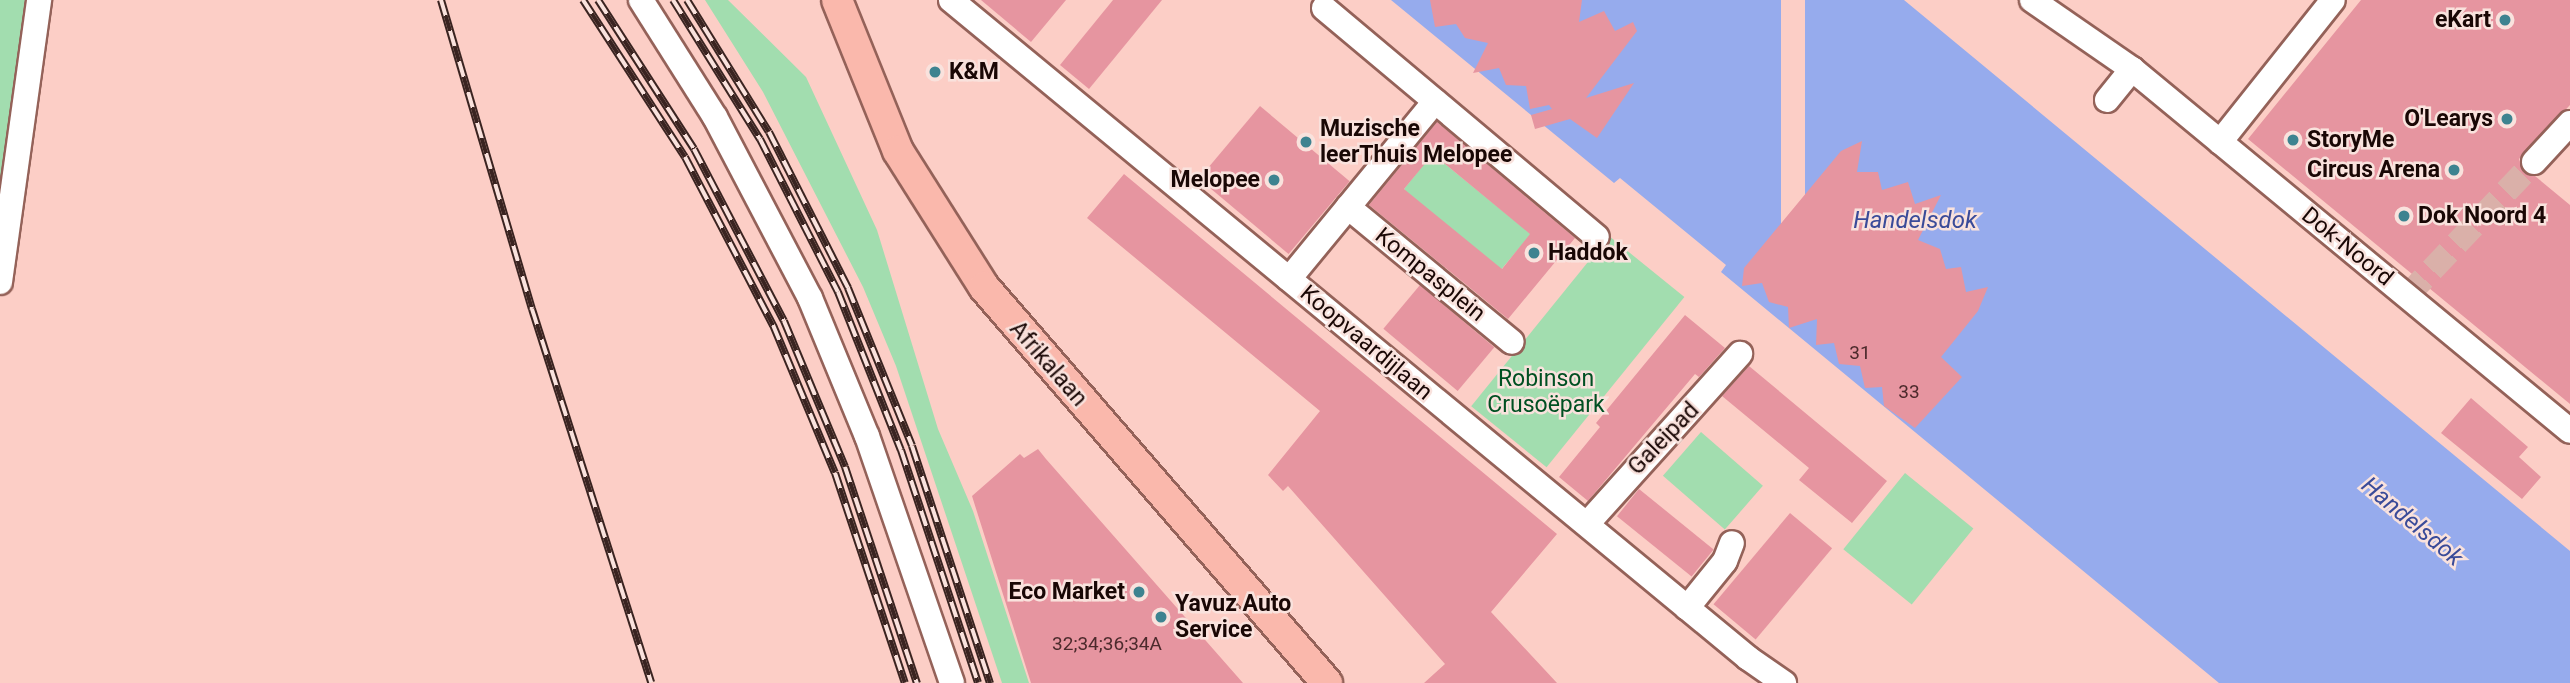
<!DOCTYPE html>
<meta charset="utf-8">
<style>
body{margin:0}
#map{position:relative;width:2570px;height:683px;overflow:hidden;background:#fccec6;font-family:Roboto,sans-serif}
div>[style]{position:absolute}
.green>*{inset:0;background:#a2ddaf;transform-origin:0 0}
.water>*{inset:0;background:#96abed}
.pier>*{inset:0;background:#fccec6;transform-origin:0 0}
.building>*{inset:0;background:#e695a0;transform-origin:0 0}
.minor-tunnel>*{height:24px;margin-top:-12px;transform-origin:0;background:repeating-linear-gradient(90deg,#dab0a9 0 24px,transparent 0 36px)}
.roads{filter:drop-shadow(2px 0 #946259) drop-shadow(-2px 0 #946259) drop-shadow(0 2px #946259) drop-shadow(0 -2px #946259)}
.minor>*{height:24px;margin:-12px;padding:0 12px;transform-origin:12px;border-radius:12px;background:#fff}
.major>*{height:30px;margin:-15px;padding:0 15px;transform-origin:15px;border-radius:15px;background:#fab8ac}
.rail>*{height:8px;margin-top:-4px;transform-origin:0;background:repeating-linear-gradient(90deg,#f9e2dd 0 16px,#3a2421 0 32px);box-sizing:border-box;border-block:2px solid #3a2421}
.dots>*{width:19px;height:19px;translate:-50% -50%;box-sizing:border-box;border:4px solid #f9e2dd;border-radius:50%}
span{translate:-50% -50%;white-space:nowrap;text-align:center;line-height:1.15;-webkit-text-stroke:5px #f9e2dd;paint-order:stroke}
.number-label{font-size:19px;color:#4c2a2c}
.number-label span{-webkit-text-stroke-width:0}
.poi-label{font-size:23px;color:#190705;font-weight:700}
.right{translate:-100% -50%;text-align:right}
.left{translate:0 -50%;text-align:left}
.street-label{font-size:23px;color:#190705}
.park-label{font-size:23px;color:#005022}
.water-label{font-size:24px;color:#3a4b99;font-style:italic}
</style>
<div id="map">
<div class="green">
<div style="clip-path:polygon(0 0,29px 0,0 207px)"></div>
<div style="clip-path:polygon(705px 0,728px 0,806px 77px,877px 230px,938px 429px,973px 511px,1029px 683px,1002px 683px,896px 366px,863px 287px,763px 92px)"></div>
<div style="clip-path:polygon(1423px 146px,1531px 234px,1484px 290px,1404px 189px,1424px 164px)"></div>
<div style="left:1609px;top:236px;width:97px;height:219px;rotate:39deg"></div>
<div style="left:1701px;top:432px;width:82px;height:58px;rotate:41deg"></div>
<div style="left:1905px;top:473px;width:88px;height:98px;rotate:39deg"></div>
</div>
<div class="water">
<div style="clip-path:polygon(1391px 0,1904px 0,2570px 551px,2570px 683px,2219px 683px,1721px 272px,1726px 265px,1620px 178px,1614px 183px)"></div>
</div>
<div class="pier">
<div style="left:1781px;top:0;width:24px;height:244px"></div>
</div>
<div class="building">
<div style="clip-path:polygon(981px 0,1066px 0,1031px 42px)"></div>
<div style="clip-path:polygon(1113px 0,1162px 0,1089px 89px,1060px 65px)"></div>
<div style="clip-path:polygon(1430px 0,1582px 0,1579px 22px,1604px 11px,1615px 31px,1633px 22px,1637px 31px,1586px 98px,1634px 83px,1597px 138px,1570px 119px,1535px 129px,1531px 115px,1552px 109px,1549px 105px,1530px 109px,1526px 86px,1506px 85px,1499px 68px,1473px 73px,1488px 43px,1465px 38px,1456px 24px,1435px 27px)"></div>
<div style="clip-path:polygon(2361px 0,2570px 0,2570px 105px,2519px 159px,2524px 173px,2535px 176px,2570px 205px,2570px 404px,2248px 139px)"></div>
<div style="left:1260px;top:106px;width:117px;height:95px;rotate:40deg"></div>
<div style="clip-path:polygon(evenodd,1437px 122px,1575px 238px,1508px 319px,1369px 205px,1437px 122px,1433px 154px,1530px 234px,1502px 269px,1404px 189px,1433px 154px)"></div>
<div style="clip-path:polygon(1862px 141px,1857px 172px,1878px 172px,1882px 190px,1908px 182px,1915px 204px,1941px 195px,1918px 240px,1940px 249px,1946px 269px,1961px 267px,1966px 292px,1988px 287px,1978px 311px,1941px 357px,1962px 377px,1915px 428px,1884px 406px,1882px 387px,1865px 388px,1860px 366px,1839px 364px,1834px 343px,1816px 345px,1817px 319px,1789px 328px,1788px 307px,1769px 302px,1762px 283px,1742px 286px,1744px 268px,1841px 151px)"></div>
<div style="clip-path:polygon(1124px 174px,1557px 534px,1491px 612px,1557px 683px,1424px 683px,1445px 664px,1288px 486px,1283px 491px,1268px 475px,1320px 411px,1087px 218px)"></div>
<div style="left:1420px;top:285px;width:97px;height:57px;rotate:40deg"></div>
<div style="clip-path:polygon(1685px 315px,1725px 348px,1699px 377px,1695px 374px,1588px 501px,1559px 477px,1600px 427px,1596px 423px)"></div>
<div style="clip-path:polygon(1749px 366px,1887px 481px,1852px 523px,1799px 480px,1809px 468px,1722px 396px)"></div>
<div style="clip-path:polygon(2471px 398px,2528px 447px,2519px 457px,2541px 477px,2522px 499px,2441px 433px)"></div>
<div style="clip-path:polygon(1038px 449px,1046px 459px,1243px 683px,1031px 683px,972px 496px,1020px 454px,1024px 458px)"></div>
<div style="left:1639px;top:489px;width:96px;height:35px;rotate:39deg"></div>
<div style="left:1790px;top:513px;width:55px;height:119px;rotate:40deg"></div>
</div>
<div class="minor-tunnel">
<div style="left:2407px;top:296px;width:185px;rotate:-46.5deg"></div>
</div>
<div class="roads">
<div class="minor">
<div style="left:641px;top:0;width:138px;rotate:57.7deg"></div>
<div style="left:715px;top:117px;width:204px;rotate:62.3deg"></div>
<div style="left:810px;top:298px;width:149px;rotate:67.6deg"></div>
<div style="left:867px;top:436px;width:261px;rotate:71deg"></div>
<div style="left:951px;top:0;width:1034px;rotate:39.54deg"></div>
<div style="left:1748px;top:658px;width:44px;rotate:34.8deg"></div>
<div style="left:2032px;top:0;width:121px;rotate:34.6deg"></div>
<div style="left:2132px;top:69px;width:568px;rotate:39.57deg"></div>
<div style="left:1324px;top:8px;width:356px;rotate:40deg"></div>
<div style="left:2107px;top:100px;width:40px;rotate:-51deg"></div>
<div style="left:2220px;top:142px;width:181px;rotate:-51.5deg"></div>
<div style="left:2534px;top:162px;width:53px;rotate:-47.3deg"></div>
<div style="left:1348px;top:207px;width:212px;rotate:39.5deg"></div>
<div style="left:1289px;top:279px;width:230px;rotate:-50.6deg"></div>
<div style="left:0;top:282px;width:285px;rotate:-82.1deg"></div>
<div style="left:1587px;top:524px;width:229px;rotate:-48deg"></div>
<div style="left:1687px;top:608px;width:60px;rotate:-51deg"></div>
<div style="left:1725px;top:561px;width:19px;rotate:-69deg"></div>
</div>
<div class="major">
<div style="left:837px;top:0;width:163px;rotate:68deg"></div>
<div style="left:898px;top:151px;width:161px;rotate:57.7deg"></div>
<div style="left:984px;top:287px;width:524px;rotate:49.1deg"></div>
</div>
</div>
<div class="rail">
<div style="left:441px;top:0;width:322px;rotate:73.6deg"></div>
<div style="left:532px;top:309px;width:392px;rotate:72.3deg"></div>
<div style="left:583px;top:0;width:187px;rotate:57deg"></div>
<div style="left:685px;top:157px;width:190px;rotate:62.4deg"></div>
<div style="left:773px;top:325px;width:160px;rotate:67.3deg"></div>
<div style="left:835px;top:473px;width:221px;rotate:71.6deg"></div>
<div style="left:598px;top:0;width:177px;rotate:57.2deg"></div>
<div style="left:694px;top:149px;width:194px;rotate:62.4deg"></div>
<div style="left:784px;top:321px;width:158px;rotate:67.3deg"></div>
<div style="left:845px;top:467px;width:228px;rotate:71.6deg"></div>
<div style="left:673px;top:0;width:164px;rotate:58deg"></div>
<div style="left:760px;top:139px;width:172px;rotate:63deg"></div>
<div style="left:838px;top:292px;width:170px;rotate:68.3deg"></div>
<div style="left:901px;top:450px;width:245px;rotate:71.7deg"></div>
<div style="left:687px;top:0;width:155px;rotate:58.2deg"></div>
<div style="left:769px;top:132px;width:175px;rotate:63.1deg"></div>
<div style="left:848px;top:288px;width:170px;rotate:67.9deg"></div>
<div style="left:912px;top:446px;width:250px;rotate:71.8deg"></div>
</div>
<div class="dots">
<div style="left:2505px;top:20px;background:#3e8390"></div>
<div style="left:935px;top:72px;background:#3e8390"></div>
<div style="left:2507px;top:119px;background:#3e8390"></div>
<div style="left:2293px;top:140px;background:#3e8390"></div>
<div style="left:1306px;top:142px;background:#3e8390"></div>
<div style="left:2454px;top:170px;background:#3e8390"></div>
<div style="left:1274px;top:180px;background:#3e8390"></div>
<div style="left:2404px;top:216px;background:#3e8390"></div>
<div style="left:1534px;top:253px;background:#3e8390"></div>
<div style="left:1139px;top:592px;background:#3e8390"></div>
<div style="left:1161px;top:617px;background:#3e8390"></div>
</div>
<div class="number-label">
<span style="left:1860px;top:353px">31</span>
<span style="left:1909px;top:392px">33</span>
<span style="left:1107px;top:644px">32;34;36;34A</span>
</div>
<div class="poi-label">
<span class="right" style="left:2491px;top:20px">eKart</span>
<span class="left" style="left:949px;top:72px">K&amp;M</span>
<span class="right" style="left:2493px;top:119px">O'Learys</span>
<span class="left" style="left:1320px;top:142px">Muzische<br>leerThuis Melopee</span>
<span class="left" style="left:2307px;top:140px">StoryMe</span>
<span class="right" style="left:2440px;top:170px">Circus Arena</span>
<span class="right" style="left:1260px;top:180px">Melopee</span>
<span class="left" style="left:2418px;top:216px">Dok Noord 4</span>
<span class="left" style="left:1548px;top:253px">Haddok</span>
<span class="right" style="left:1125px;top:592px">Eco Market</span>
<span class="left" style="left:1175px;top:617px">Yavuz Auto<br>Service</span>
</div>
<div class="street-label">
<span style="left:2347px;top:247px;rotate:39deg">Dok-Noord</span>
<span style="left:1430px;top:275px;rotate:39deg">Kompasplein</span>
<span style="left:1366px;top:343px;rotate:40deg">Koopvaardijlaan</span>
<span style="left:1048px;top:364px;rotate:49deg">Afrikalaan</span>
<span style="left:1664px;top:439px;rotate:-46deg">Galeipad</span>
</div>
<div class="park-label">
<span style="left:1546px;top:392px">Robinson<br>Crusoëpark</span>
</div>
<div class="water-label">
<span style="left:1915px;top:221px">Handelsdok</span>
<span style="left:2412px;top:522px;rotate:40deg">Handelsdok</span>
</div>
</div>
